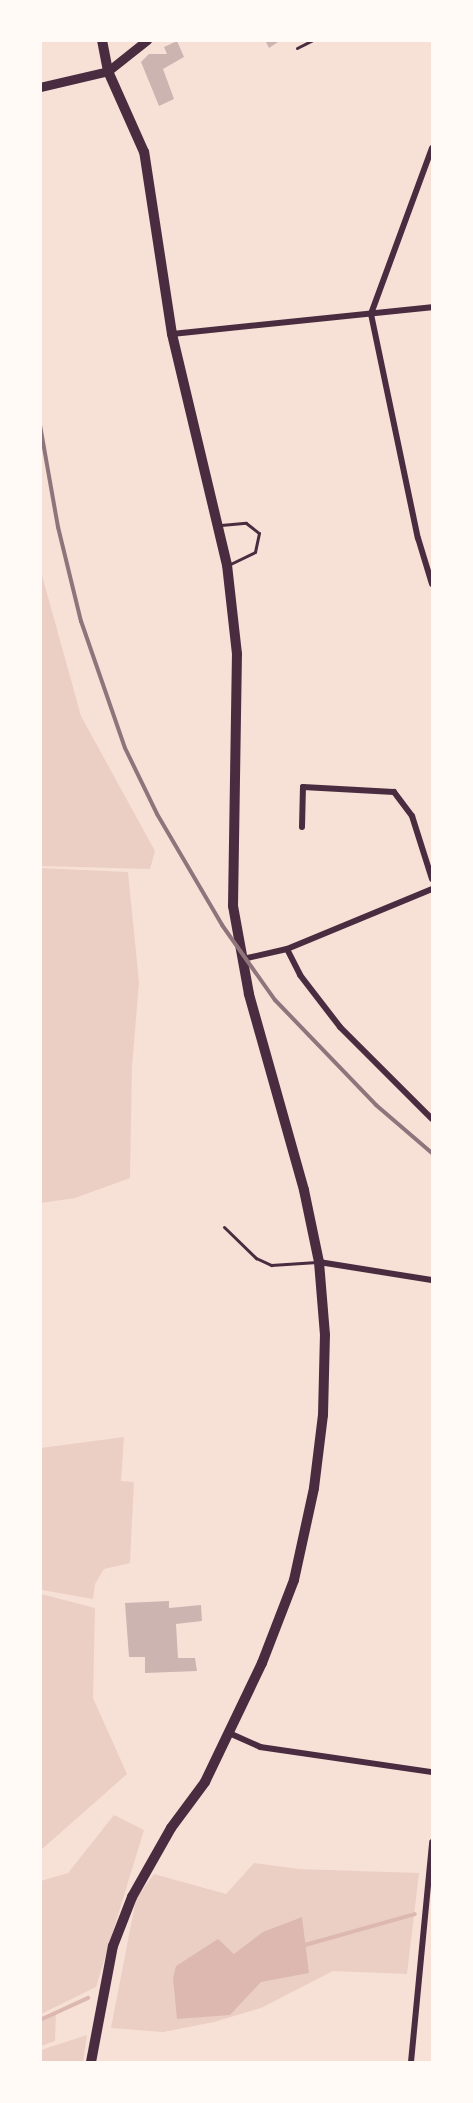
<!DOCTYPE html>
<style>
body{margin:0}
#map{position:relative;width:473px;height:2103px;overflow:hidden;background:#f7e1d7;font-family:Bitter,serif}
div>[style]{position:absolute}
.green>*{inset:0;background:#ebcfc5}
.water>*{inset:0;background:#dcb8b0}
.stream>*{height:4px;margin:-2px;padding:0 2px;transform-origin:2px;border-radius:2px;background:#dcb8b0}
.building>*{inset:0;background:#ccb4b1}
.service>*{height:3px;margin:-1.5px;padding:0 1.5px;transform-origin:1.5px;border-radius:1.5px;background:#4a2c40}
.minor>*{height:6px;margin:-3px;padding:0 3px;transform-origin:3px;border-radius:3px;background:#4a2c40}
.primary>*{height:9px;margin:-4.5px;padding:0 4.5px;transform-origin:4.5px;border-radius:4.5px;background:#4a2c40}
.trunk>*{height:10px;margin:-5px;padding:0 5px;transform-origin:5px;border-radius:5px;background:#4a2c40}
.rail>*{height:4px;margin:-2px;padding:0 2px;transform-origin:2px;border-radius:2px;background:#8f747c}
span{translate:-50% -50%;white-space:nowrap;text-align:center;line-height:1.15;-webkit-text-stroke:4.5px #fffaf5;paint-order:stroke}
.frame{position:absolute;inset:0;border:42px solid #fffaf5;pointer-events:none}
</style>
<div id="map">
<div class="green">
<div style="clip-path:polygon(40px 568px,81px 716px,155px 851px,150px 869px,41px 866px)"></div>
<div style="clip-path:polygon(40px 868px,128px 872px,139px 982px,132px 1067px,130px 1178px,75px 1198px,41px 1203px)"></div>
<div style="clip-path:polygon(124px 1437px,121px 1481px,134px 1482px,130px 1563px,104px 1569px,95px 1584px,93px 1599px,42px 1590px,41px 1448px)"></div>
<div style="clip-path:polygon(41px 1594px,95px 1608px,93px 1698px,127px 1774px,41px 1850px)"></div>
<div style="clip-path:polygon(114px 1815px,144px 1830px,96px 1987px,41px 2014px,41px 1881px,68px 1873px)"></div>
<div style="clip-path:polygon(254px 1863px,299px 1869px,419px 1873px,407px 1974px,333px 1971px,261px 2008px,214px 2022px,163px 2032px,111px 2028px,136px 1899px,154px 1874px,226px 1894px)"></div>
<div style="clip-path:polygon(56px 2012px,55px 2041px,41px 2046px,41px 2017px)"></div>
<div style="clip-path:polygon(87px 2035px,83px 2062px,41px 2062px,41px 2050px)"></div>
</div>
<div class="water">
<div style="clip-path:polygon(302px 1917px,309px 1973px,261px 1982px,230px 2015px,177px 2019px,173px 1978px,176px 1966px,218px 1939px,234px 1954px,263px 1932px)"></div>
</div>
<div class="stream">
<div style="left:305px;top:1945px;width:114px;rotate:-15.7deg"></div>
<div style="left:40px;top:2020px;width:53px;rotate:-24.6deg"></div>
</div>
<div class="building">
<div style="clip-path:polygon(265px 40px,281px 40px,269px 48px)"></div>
<div style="clip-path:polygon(177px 41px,184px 57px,163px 69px,174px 99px,159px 106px,141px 62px,149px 54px,167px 54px,164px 47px)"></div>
<div style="clip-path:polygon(169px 1601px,169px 1608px,201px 1605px,202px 1621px,176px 1624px,178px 1658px,195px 1658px,197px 1671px,145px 1673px,145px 1657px,129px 1657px,125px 1603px)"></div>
</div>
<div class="service">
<div style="left:297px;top:48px;width:18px;rotate:-27deg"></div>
<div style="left:221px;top:525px;width:25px;rotate:-5deg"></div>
<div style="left:246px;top:523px;width:16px;rotate:38deg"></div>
<div style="left:259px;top:533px;width:19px;rotate:102deg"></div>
<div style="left:255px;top:552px;width:28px;rotate:154deg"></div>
<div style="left:224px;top:1227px;width:45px;rotate:44.1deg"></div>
<div style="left:256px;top:1258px;width:17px;rotate:25deg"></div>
<div style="left:271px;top:1265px;width:46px;rotate:-3.7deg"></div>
</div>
<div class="minor">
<div style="left:432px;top:148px;width:177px;rotate:110.2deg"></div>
<div style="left:371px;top:314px;width:229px;rotate:78.2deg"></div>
<div style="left:418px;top:538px;width:48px;rotate:73.1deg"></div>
<div style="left:172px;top:334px;width:261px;rotate:-5.9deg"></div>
<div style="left:302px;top:827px;width:40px;rotate:-88.6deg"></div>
<div style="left:303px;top:787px;width:91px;rotate:3.1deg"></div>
<div style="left:394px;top:792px;width:30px;rotate:53deg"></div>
<div style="left:412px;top:816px;width:66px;rotate:72.4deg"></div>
<div style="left:287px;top:949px;width:29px;rotate:63deg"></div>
<div style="left:300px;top:975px;width:66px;rotate:52.4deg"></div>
<div style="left:340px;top:1027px;width:130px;rotate:45deg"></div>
<div style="left:243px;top:959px;width:45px;rotate:-12.8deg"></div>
<div style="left:287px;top:949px;width:157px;rotate:-22.5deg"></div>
<div style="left:319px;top:1262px;width:114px;rotate:9.1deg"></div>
<div style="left:229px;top:1733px;width:34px;rotate:24deg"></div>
<div style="left:260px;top:1747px;width:174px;rotate:8.3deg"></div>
<div style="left:411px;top:2062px;width:221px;rotate:-84.5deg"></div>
</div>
<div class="primary">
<div style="left:40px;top:87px;width:70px;rotate:-13.2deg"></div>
<div style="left:108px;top:71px;width:50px;rotate:-38.5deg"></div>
</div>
<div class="trunk">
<div style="left:91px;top:2062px;width:118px;rotate:-79.3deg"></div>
<div style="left:113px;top:1946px;width:53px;rotate:-68.8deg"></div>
<div style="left:132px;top:1897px;width:79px;rotate:-60.5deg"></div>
<div style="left:171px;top:1828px;width:57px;rotate:-53.5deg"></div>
<div style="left:205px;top:1782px;width:132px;rotate:-64.4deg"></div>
<div style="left:262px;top:1663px;width:89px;rotate:-68.9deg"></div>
<div style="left:294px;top:1580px;width:94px;rotate:-77.7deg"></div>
<div style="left:314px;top:1488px;width:74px;rotate:-83deg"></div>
<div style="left:323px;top:1415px;width:80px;rotate:-88.6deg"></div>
<div style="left:325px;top:1335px;width:73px;rotate:-94.7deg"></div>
<div style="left:319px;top:1262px;width:74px;rotate:-101.8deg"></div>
<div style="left:304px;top:1190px;width:204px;rotate:-105.7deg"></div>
<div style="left:249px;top:994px;width:89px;rotate:-100.3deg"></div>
<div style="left:233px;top:906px;width:252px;rotate:-89.1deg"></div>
<div style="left:237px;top:654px;width:90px;rotate:-96.4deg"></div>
<div style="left:227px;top:565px;width:237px;rotate:-103.4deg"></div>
<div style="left:172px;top:334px;width:184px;rotate:-98.7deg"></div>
<div style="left:144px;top:152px;width:89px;rotate:-114deg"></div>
<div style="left:108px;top:71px;width:32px;rotate:-101deg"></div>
</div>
<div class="rail">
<div style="left:40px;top:425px;width:104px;rotate:80deg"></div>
<div style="left:58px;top:527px;width:97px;rotate:76.3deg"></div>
<div style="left:81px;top:621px;width:134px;rotate:70.9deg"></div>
<div style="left:125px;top:748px;width:73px;rotate:64.1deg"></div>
<div style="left:157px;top:814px;width:129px;rotate:59.6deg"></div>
<div style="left:222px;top:925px;width:92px;rotate:54.8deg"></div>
<div style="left:275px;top:1000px;width:146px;rotate:46.1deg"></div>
<div style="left:376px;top:1105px;width:74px;rotate:40.6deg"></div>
</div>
<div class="frame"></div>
</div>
